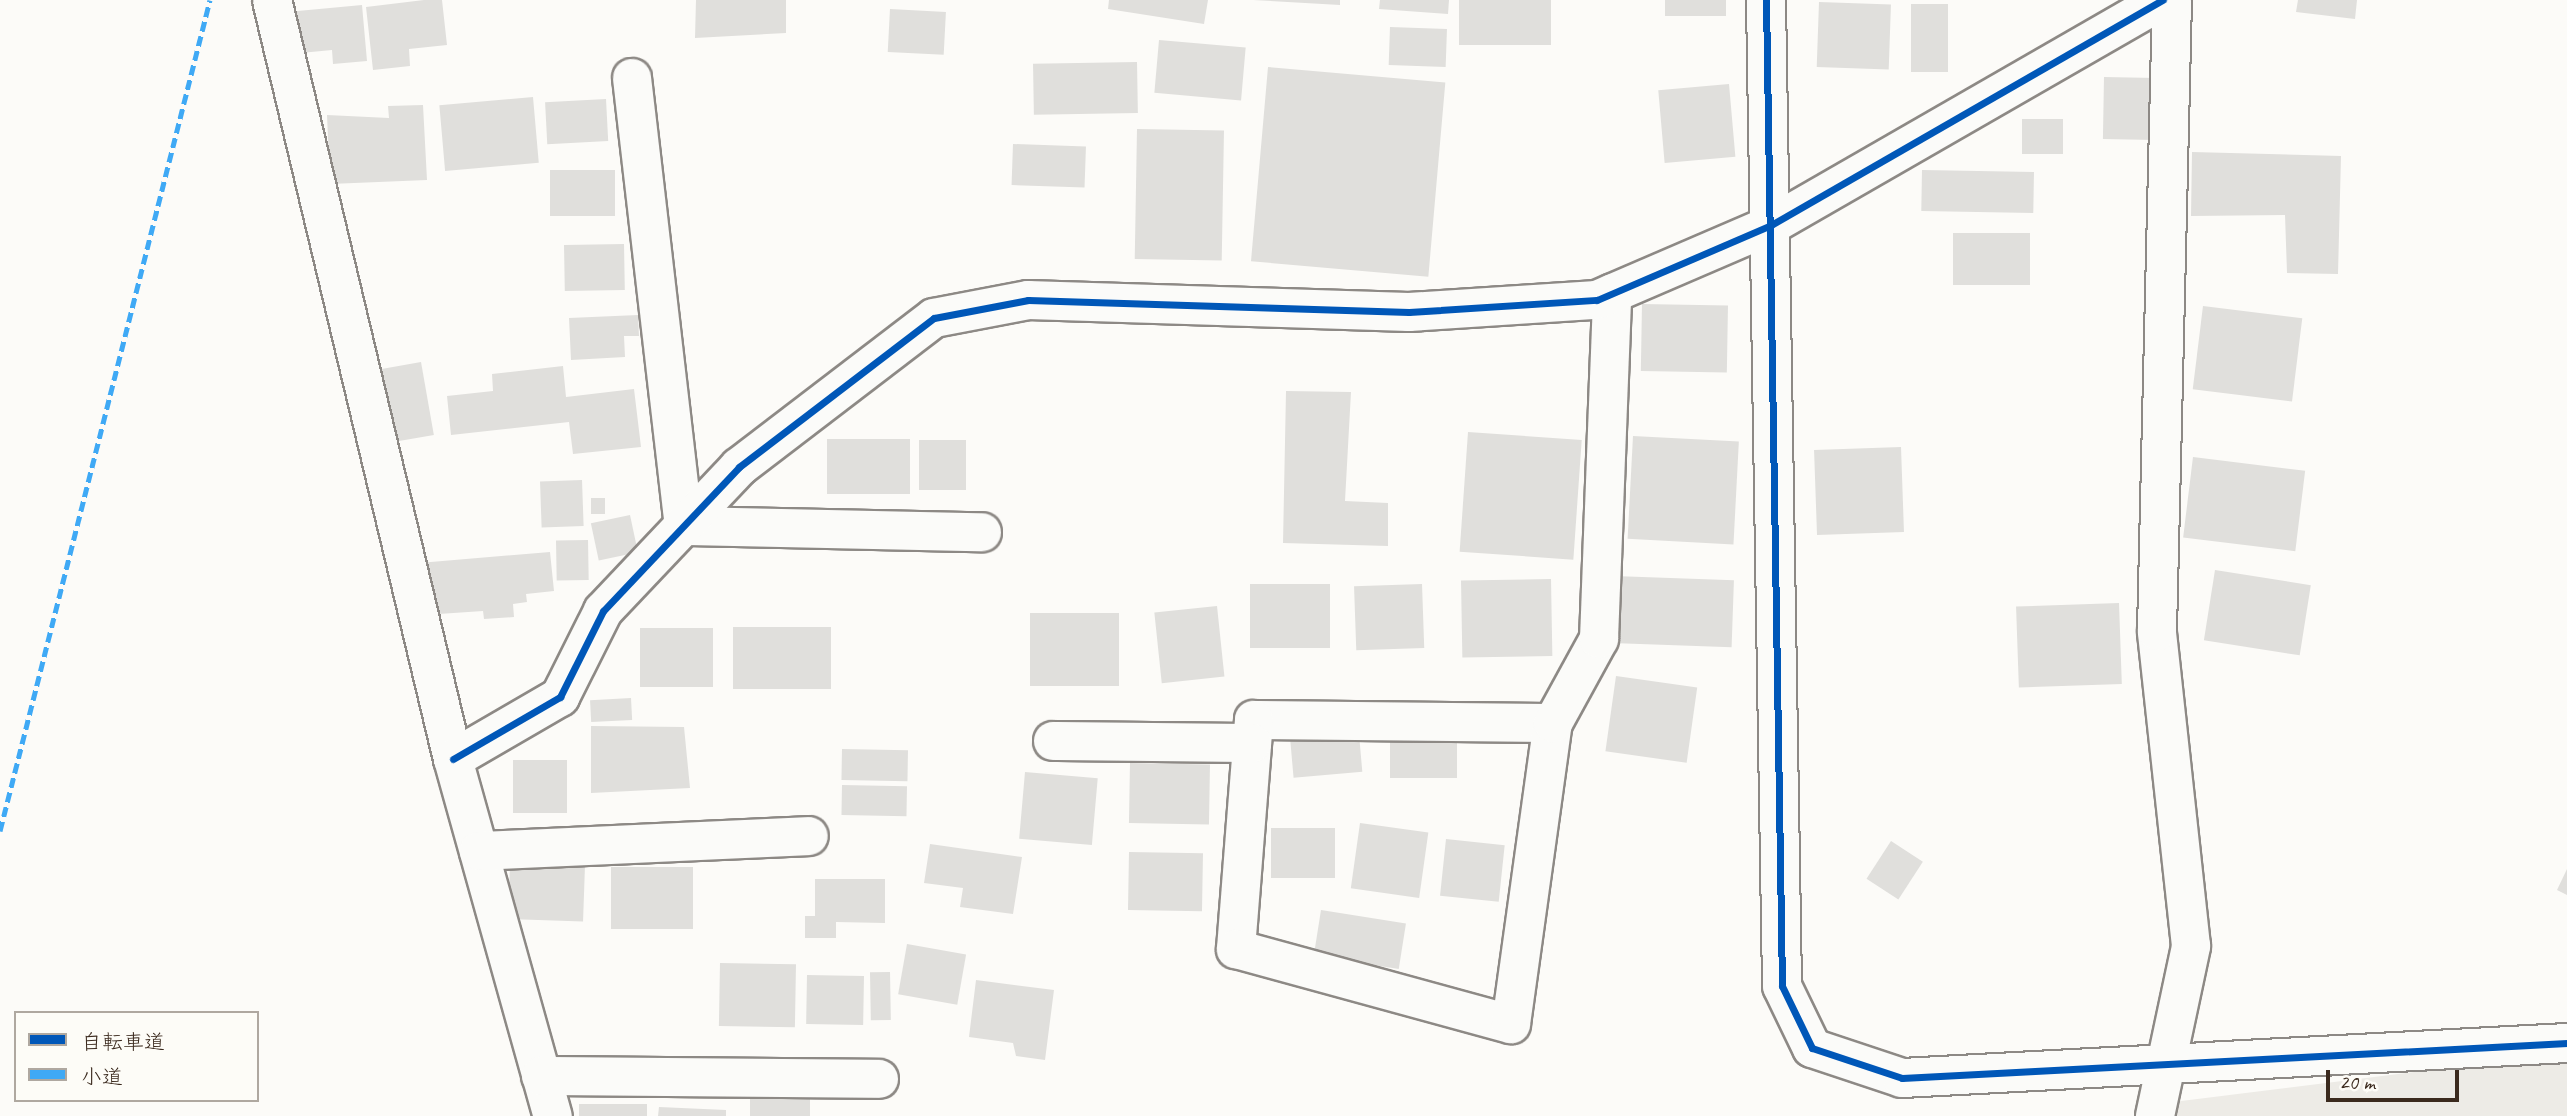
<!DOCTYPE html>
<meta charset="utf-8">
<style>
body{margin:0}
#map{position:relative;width:2567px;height:1116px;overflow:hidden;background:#fcfbf8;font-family:Caveat,"Klee One",sans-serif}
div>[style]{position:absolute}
.green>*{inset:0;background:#edebe6}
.building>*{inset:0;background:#e0dfdc;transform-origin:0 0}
.roads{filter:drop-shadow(2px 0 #8d8985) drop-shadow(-2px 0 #8d8985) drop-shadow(0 2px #8d8985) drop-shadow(0 -2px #8d8985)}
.street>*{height:38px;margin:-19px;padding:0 19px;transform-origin:19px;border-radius:19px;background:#fbfbf9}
.secondary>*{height:38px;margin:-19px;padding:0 19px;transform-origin:19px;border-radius:19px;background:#fbfbf9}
.quiet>*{height:5px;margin-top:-2.5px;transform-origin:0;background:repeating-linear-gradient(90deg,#3fa9f5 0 10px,transparent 0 15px)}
.cycleway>*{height:7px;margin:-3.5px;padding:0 3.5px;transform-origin:3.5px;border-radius:3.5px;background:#0057b8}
span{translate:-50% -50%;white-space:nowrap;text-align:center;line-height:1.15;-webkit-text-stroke:5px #fdfcf7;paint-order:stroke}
.legend{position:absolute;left:14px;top:1011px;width:245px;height:91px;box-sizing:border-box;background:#fdfcf7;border:2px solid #afa8a0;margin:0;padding:9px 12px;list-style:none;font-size:21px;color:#3b2a1e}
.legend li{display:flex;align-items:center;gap:14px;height:35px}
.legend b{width:35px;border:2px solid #afa8a0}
.scale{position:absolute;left:2326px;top:1070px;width:133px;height:32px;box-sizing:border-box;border:4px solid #3b2a1e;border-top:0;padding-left:9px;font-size:21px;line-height:24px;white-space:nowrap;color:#3b2a1e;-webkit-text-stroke:5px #fdfcf7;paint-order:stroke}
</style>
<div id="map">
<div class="green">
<div style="clip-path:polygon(2567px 1053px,2567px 1116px,2163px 1116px,2165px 1103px)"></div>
</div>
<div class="building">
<div style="clip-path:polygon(424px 0,442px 0,447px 45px,409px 49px,410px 66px,373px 70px,366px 7px)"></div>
<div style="clip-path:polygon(696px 0,786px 0,786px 33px,695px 38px)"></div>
<div style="clip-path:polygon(1109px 0,1208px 0,1204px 24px,1108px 9px)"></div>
<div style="clip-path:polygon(1253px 0,1340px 0,1340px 5px)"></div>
<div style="clip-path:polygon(1380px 0,1449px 0,1448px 14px,1379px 9px)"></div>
<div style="left:1459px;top:0;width:92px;height:45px"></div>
<div style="left:1665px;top:0;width:61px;height:16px"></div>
<div style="clip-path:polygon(2298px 0,2357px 0,2355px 19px,2296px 12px)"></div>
<div style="left:1819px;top:2px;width:72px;height:65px;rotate:2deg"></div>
<div style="left:1911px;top:4px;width:37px;height:68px"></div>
<div style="clip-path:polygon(362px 5px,367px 61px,333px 64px,332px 50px,290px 54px,287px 12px)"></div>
<div style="left:890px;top:9px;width:56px;height:43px;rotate:3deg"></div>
<div style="left:1390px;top:27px;width:57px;height:38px;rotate:2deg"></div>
<div style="left:1159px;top:40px;width:87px;height:53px;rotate:5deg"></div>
<div style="left:1137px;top:62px;width:51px;height:104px;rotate:89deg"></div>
<div style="left:1268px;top:67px;width:178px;height:195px;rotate:5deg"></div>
<div style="left:2104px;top:77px;width:52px;height:62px;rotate:1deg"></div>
<div style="left:1729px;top:84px;width:73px;height:71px;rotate:85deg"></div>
<div style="left:533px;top:97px;width:66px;height:94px;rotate:85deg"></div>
<div style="left:606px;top:99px;width:42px;height:61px;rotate:87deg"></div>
<div style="clip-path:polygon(423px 105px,427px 180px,330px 184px,327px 115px,389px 118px,388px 106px)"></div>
<div style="left:2022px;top:119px;width:41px;height:35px"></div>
<div style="left:1137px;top:129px;width:87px;height:130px;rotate:1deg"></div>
<div style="left:1013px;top:144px;width:73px;height:41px;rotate:2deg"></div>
<div style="clip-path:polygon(2192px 152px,2341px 156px,2338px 274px,2287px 273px,2285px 215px,2191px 216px)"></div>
<div style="left:550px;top:170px;width:65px;height:46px"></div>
<div style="left:1922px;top:170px;width:112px;height:41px;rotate:1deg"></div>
<div style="left:1953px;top:233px;width:77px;height:52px"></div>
<div style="left:624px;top:244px;width:46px;height:60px;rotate:89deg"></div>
<div style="left:1642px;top:304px;width:86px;height:67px;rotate:1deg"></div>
<div style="left:2203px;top:306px;width:100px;height:84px;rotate:7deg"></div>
<div style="clip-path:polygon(638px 315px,639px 336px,624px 336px,625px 357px,571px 360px,569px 318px)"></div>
<div style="left:421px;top:362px;width:74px;height:50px;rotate:80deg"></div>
<div style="clip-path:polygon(563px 366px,566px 397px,634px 389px,641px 447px,573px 454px,569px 422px,451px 435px,447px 396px,493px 391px,492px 374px)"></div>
<div style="clip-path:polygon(1286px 391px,1351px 392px,1345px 501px,1388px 503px,1388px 546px,1283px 543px)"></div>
<div style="left:1468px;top:432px;width:114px;height:120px;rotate:4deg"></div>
<div style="left:1633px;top:436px;width:106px;height:103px;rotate:3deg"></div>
<div style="left:827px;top:439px;width:83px;height:55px"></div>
<div style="left:919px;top:440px;width:47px;height:50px"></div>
<div style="left:1901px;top:447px;width:85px;height:87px;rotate:88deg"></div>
<div style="left:2193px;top:457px;width:113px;height:81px;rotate:7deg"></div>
<div style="left:582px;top:480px;width:46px;height:42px;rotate:88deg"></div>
<div style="left:591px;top:498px;width:14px;height:16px"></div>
<div style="left:630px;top:515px;width:38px;height:40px;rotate:78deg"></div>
<div style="left:588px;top:540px;width:40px;height:32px;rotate:89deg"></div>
<div style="clip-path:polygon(550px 552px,554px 591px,526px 594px,527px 602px,513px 604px,514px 617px,484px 619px,483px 611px,424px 615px,419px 563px)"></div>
<div style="left:2215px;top:570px;width:97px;height:71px;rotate:9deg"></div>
<div style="left:1614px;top:576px;width:120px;height:67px;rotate:2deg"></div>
<div style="left:1551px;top:579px;width:77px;height:90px;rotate:89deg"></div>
<div style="left:1250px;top:584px;width:80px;height:64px"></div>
<div style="left:1422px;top:584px;width:64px;height:68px;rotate:88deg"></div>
<div style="left:2119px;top:603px;width:81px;height:103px;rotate:88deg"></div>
<div style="left:1217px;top:606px;width:71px;height:63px;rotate:84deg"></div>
<div style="left:1030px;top:613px;width:89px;height:73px"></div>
<div style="left:733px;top:627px;width:98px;height:62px"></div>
<div style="left:640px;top:628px;width:73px;height:59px"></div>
<div style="left:1616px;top:676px;width:82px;height:76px;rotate:8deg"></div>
<div style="left:631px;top:698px;width:22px;height:41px;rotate:87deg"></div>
<div style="clip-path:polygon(591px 726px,684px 727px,690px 788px,591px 793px)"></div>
<div style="left:1390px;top:727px;width:67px;height:51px"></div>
<div style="left:1359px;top:734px;width:38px;height:69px;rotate:85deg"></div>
<div style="left:842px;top:749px;width:66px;height:31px;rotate:1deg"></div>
<div style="left:513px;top:760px;width:54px;height:53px"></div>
<div style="left:1130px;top:763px;width:80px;height:60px;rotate:1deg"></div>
<div style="left:1025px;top:772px;width:73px;height:67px;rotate:5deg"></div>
<div style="left:842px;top:785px;width:65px;height:30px;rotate:1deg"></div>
<div style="left:1360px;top:823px;width:69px;height:66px;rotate:8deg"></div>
<div style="left:1271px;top:828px;width:64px;height:50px"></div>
<div style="left:1446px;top:839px;width:59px;height:57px;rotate:6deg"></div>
<div style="left:1891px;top:841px;width:38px;height:45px;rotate:33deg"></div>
<div style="clip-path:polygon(930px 844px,1022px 857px,1013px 914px,960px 907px,963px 888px,924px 883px)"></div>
<div style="left:1129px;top:852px;width:74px;height:58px;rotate:1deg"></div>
<div style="left:510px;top:864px;width:75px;height:55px;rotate:2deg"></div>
<div style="left:611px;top:867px;width:82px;height:62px"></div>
<div style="clip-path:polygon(2567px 869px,2567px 895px,2557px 890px)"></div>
<div style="clip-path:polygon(815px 879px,885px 879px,885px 923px,836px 922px,836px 938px,805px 938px,805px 916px,815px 916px)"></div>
<div style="left:1321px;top:910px;width:86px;height:46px;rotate:9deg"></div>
<div style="left:907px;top:944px;width:60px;height:51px;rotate:10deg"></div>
<div style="left:720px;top:963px;width:76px;height:63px;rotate:1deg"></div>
<div style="left:890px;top:972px;width:48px;height:20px;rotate:89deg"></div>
<div style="left:807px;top:975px;width:57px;height:49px;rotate:1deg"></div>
<div style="clip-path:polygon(976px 980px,1054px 990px,1045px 1060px,1016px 1056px,1013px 1043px,969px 1037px)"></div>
<div style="left:750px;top:1091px;width:60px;height:25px"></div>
<div style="left:579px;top:1104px;width:68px;height:12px"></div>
<div style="clip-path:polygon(659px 1107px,726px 1110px,726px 1116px,658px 1116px)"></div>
</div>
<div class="roads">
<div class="street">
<div style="left:272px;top:0;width:780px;rotate:76.59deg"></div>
<div style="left:453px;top:759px;width:371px;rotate:74.4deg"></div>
<div style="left:632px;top:78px;width:451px;rotate:83.4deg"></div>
<div style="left:684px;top:526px;width:298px;rotate:1.2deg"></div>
<div style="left:1553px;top:723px;width:299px;rotate:-179.4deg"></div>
<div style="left:1254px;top:720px;width:230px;rotate:94.5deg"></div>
<div style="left:1236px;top:949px;width:285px;rotate:15.3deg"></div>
<div style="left:1511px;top:1024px;width:304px;rotate:-82.1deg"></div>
<div style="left:1553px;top:723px;width:96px;rotate:-61.3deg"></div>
<div style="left:1599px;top:639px;width:346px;rotate:-87.8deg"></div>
<div style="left:1053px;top:741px;width:199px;rotate:0.6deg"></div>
<div style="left:453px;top:759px;width:124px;rotate:-30.1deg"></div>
<div style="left:560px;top:697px;width:96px;rotate:-63.4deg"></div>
<div style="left:603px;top:611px;width:198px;rotate:-46.6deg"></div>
<div style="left:739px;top:467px;width:245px;rotate:-37.4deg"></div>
<div style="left:934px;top:318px;width:96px;rotate:-10.8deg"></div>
<div style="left:1028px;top:300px;width:381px;rotate:1.8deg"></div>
<div style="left:1409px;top:312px;width:188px;rotate:-3.7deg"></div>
<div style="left:1597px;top:300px;width:189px;rotate:-23.3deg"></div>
<div style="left:1771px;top:225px;width:452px;rotate:-29.9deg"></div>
<div style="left:479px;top:851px;width:330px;rotate:-2.6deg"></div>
<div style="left:541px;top:1076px;width:338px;rotate:0.5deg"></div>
<div style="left:2155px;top:1116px;width:174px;rotate:-78deg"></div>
<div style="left:2191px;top:946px;width:317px;rotate:-96.2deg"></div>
<div style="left:2157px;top:631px;width:631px;rotate:-88.64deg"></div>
</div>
<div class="secondary">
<div style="left:1766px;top:0;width:986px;rotate:89.07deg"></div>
<div style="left:1782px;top:986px;width:69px;rotate:64.2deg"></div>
<div style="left:1812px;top:1048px;width:95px;rotate:18.4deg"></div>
<div style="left:1902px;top:1078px;width:666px;rotate:-3.01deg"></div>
</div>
</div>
<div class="quiet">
<div style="left:0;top:831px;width:857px;rotate:-75.82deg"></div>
</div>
<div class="cycleway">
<div style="left:1766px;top:0;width:986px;rotate:89.07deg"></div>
<div style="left:1782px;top:986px;width:69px;rotate:64.2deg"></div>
<div style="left:1812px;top:1048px;width:95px;rotate:18.4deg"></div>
<div style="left:1902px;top:1078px;width:666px;rotate:-3.01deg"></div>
<div style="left:453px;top:759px;width:124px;rotate:-30.1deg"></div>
<div style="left:560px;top:697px;width:96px;rotate:-63.4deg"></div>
<div style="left:603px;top:611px;width:198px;rotate:-46.6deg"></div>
<div style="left:739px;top:467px;width:245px;rotate:-37.4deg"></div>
<div style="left:934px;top:318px;width:96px;rotate:-10.8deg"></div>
<div style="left:1028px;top:300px;width:381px;rotate:1.8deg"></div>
<div style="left:1409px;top:312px;width:188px;rotate:-3.7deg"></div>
<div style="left:1597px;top:300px;width:189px;rotate:-23.3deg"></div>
<div style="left:1771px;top:225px;width:452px;rotate:-29.9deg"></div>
</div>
<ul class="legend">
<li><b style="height:9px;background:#0057b8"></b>自転車道</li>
<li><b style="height:9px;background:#3fa9f5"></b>小道</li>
</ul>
<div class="scale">20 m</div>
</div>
